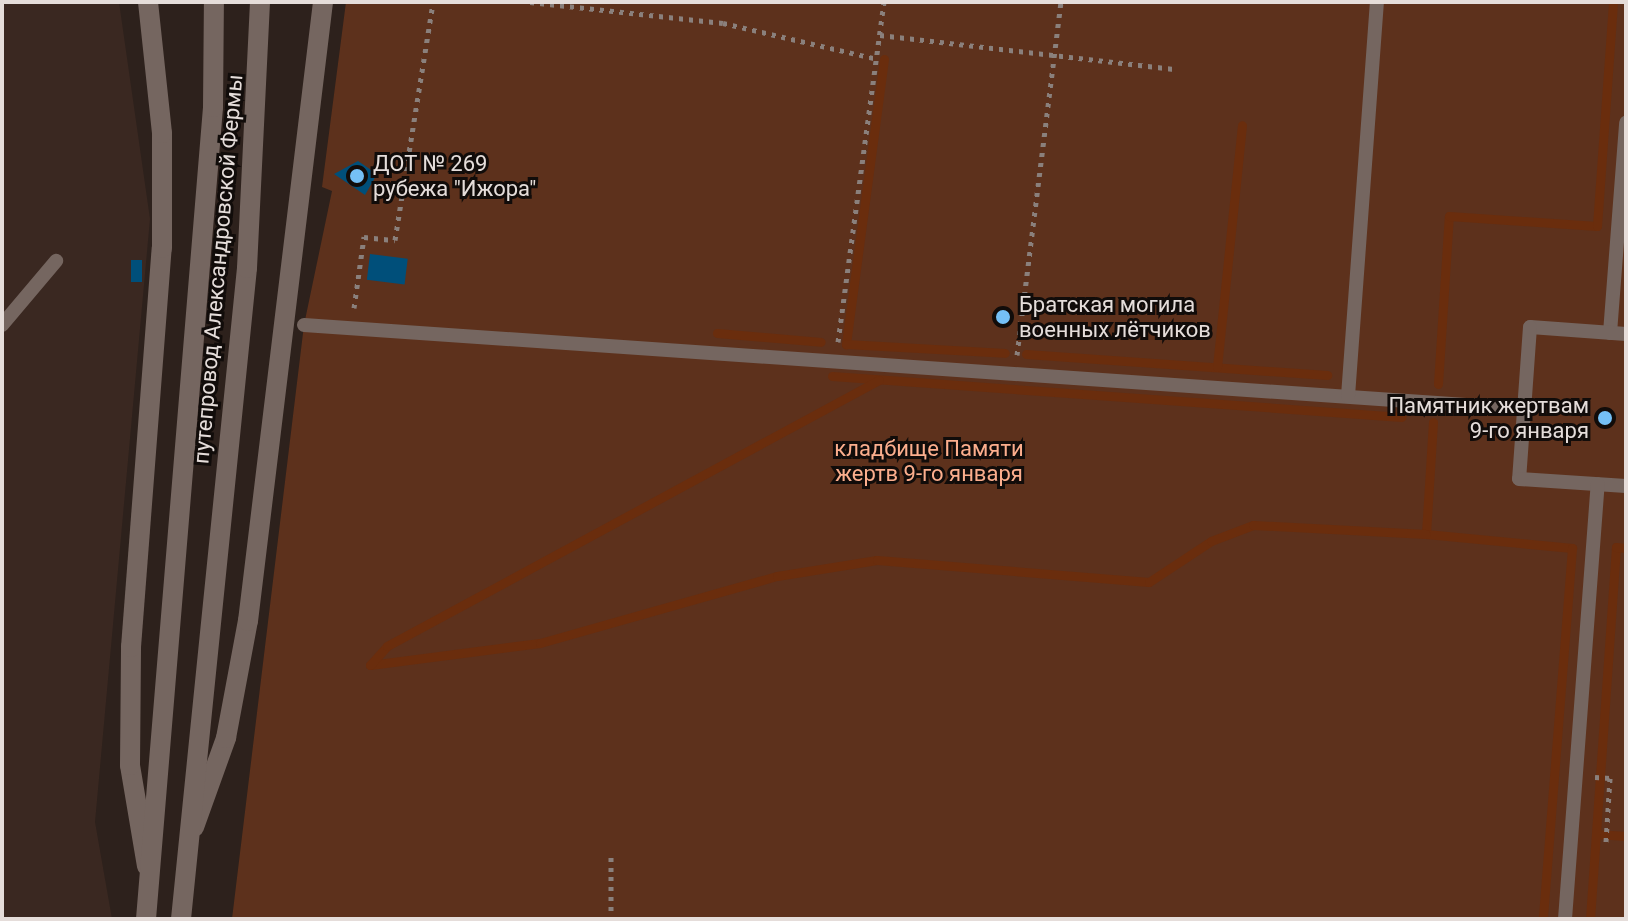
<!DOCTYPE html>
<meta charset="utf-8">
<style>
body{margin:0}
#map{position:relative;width:1628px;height:921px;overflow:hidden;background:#2d211c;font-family:Roboto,sans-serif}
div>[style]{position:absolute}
.built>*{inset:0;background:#3a2821}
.green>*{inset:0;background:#5d311c}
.stream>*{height:9px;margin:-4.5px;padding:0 4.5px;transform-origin:4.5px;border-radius:4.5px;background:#6a2d0d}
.building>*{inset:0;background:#004f7a;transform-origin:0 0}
.path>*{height:5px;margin-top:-2.5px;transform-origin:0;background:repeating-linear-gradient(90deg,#8a807c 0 4px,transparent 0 10px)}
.service>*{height:14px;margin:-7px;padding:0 7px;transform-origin:7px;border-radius:7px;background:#756660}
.minor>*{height:20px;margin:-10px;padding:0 10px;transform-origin:10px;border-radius:10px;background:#756660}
.secondary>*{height:20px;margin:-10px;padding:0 10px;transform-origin:10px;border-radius:10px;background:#756660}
.dots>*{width:22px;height:22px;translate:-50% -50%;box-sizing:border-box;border:4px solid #110c0a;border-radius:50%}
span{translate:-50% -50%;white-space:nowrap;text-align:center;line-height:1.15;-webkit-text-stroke:6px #110c0a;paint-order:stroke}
.poi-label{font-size:22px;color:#e5ddda}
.left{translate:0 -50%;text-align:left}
.right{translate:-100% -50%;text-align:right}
.street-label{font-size:22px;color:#e5ddda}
.park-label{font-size:22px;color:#fcae8d}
.frame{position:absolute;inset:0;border:4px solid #e5ddda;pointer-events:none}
</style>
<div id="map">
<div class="built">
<div style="clip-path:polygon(2px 2px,119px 2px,150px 219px,95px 822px,112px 919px,2px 919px)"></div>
</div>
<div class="green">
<div style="clip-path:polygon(346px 2px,1626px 2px,1626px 919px,232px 919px,304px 325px,332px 191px,322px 187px)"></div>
</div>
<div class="stream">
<div style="left:884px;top:59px;width:288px;rotate:97.6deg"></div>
<div style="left:846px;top:344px;width:159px;rotate:3.2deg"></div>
<div style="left:717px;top:333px;width:104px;rotate:4.9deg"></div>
<div style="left:1026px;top:354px;width:302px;rotate:4deg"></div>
<div style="left:1217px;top:367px;width:243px;rotate:-84.1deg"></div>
<div style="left:832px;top:376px;width:571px;rotate:4.11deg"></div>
<div style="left:1438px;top:384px;width:168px;rotate:-86.3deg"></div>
<div style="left:1449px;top:216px;width:148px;rotate:3.9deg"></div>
<div style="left:1597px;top:226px;width:225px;rotate:-85.9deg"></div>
<div style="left:1433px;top:422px;width:112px;rotate:93.6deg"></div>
<div style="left:1426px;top:534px;width:147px;rotate:5.5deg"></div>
<div style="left:1572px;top:548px;width:372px;rotate:94.5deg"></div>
<div style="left:370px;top:665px;width:171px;rotate:-7.4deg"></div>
<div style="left:540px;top:643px;width:246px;rotate:-15.8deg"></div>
<div style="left:777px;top:576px;width:101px;rotate:-9.1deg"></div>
<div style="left:877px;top:560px;width:273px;rotate:4.6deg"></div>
<div style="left:1149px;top:582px;width:74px;rotate:-33.5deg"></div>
<div style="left:1211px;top:541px;width:45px;rotate:-20.9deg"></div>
<div style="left:1253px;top:525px;width:173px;rotate:3deg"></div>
<div style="left:370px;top:665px;width:25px;rotate:-48deg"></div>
<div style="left:387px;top:646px;width:559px;rotate:-28.4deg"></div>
<div style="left:1596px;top:834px;width:30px;rotate:4deg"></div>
<div style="left:1590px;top:919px;width:373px;rotate:-86deg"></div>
<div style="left:1616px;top:547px;width:10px;rotate:6deg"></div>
</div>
<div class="building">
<div style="clip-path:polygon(358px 161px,377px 174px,365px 195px,334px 174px)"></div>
<div style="left:370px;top:254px;width:38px;height:26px;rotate:7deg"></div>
<div style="left:131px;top:260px;width:11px;height:22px"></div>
</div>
<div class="path">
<div style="left:530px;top:2px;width:194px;rotate:6.2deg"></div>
<div style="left:723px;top:23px;width:155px;rotate:13.1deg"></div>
<div style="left:880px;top:35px;width:298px;rotate:6.6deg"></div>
<div style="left:354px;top:308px;width:72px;rotate:-82deg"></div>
<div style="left:364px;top:237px;width:31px;rotate:6deg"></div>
<div style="left:395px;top:240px;width:241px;rotate:-80.9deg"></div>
<div style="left:838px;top:342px;width:343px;rotate:-82.3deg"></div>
<div style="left:1017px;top:355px;width:356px;rotate:-82.9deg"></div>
<div style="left:1595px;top:777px;width:15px;rotate:4deg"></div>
<div style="left:1610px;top:778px;width:64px;rotate:93.6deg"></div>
<div style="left:611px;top:857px;width:62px;rotate:90deg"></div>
</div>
<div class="service">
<div style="left:2px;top:325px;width:84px;rotate:-49.8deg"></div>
<div style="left:304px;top:325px;width:1223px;rotate:3.94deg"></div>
<div style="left:1610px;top:333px;width:211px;rotate:-85.6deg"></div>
<div style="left:1626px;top:334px;width:96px;rotate:-175.8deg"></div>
<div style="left:1530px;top:327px;width:152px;rotate:94.1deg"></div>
<div style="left:1519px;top:479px;width:107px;rotate:3.7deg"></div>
<div style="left:1348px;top:396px;width:395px;rotate:-85.8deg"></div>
<div style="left:1565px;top:919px;width:436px;rotate:-85.7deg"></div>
</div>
<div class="minor">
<div style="left:194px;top:827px;width:95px;rotate:-70.2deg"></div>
<div style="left:226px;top:738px;width:119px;rotate:-79.4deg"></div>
<div style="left:248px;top:621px;width:624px;rotate:-83.09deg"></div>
<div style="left:147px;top:866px;width:102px;rotate:-99.6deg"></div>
<div style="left:130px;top:765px;width:118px;rotate:-89.5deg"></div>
<div style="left:131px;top:647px;width:400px;rotate:-85.6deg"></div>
<div style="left:162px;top:248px;width:115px;rotate:-90deg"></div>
<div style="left:162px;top:133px;width:132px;rotate:-96.1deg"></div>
</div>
<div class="secondary">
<div style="left:146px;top:919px;width:815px;rotate:-85.28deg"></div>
<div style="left:213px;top:107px;width:105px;rotate:-89.5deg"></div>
<div style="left:181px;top:919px;width:654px;rotate:-84.21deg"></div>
<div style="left:247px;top:268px;width:266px;rotate:-87.2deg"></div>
</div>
<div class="dots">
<div style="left:357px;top:176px;background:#75c0f6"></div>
<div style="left:1003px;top:317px;background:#75c0f6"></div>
<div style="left:1605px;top:418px;background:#75c0f6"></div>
</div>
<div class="poi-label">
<span class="left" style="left:373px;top:176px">ДОТ № 269<br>рубежа "Ижора"</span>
<span class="left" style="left:1019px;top:317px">Братская могила<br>военных лётчиков</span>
<span class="right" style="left:1589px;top:418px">Памятник жертвам<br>9-го января</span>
</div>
<div class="street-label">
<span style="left:218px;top:269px;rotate:-85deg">путепровод Александровской Фермы</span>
</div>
<div class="park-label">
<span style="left:929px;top:461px">кладбище Памяти<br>жертв 9-го января</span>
</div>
<div class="frame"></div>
</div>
